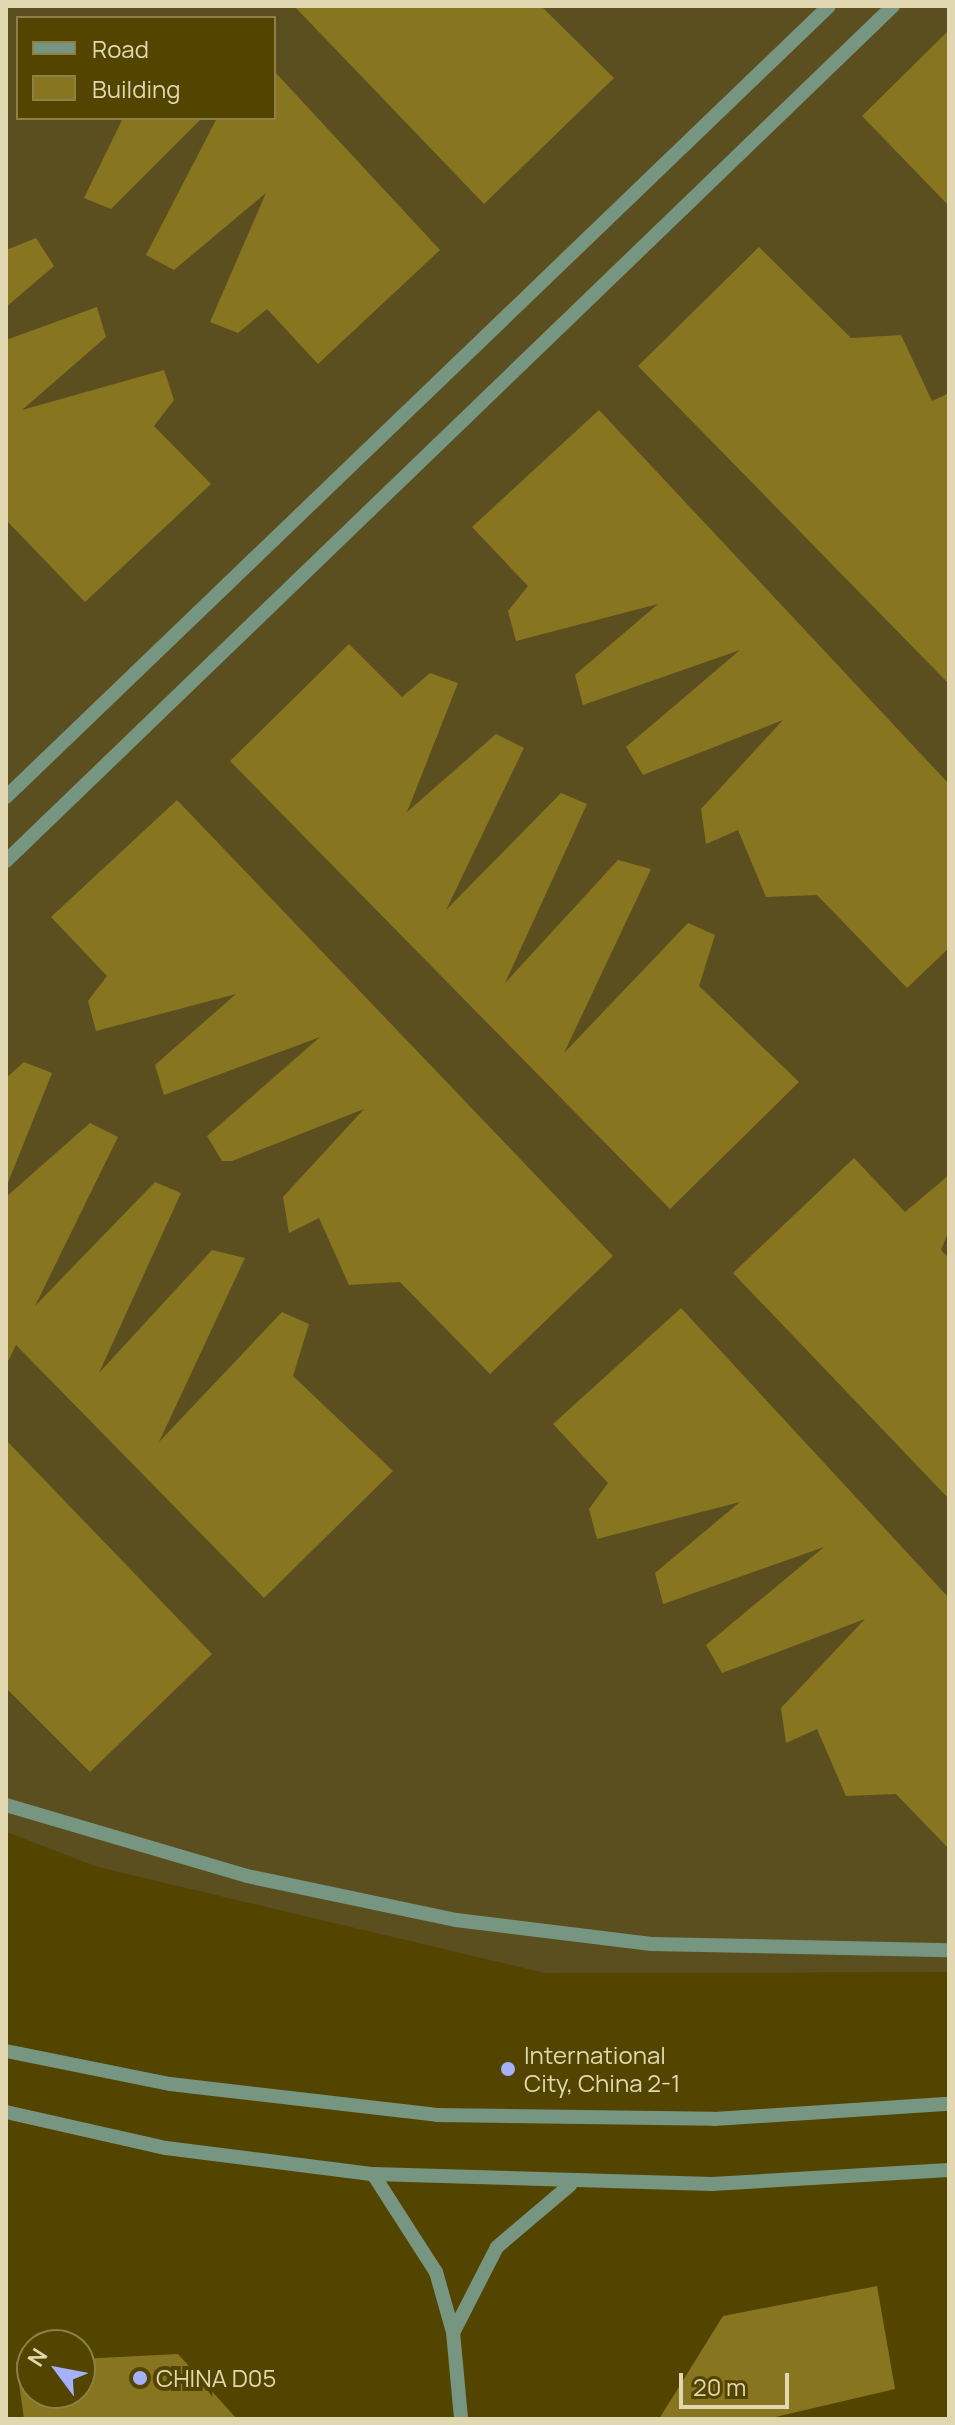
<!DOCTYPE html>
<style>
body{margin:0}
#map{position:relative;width:955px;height:2425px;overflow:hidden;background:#534500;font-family:Manrope,sans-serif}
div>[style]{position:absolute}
.built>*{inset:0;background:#5b4f20}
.building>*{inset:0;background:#877520}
.minor>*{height:14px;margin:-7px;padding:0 7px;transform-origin:7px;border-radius:7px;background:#779682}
.dots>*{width:22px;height:22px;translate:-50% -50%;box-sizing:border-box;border:4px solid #534500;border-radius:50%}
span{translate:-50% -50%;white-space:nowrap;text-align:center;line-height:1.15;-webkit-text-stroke:8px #534500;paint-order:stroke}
.poi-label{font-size:24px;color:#e1d8b2}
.left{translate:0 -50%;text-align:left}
.frame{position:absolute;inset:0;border:8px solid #e1d8b2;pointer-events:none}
.legend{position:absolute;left:16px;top:16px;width:260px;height:104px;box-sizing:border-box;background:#534500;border:2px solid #8c8047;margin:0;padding:10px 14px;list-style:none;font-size:24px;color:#e1d8b2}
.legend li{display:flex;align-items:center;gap:16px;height:40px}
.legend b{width:40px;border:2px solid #8c8047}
.north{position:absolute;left:16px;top:2329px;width:80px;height:80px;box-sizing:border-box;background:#534500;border:2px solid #8c8047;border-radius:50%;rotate:302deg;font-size:22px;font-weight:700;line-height:32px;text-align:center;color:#e1d8b2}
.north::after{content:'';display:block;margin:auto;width:28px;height:36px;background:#a5b1fc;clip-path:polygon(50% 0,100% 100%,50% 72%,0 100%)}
.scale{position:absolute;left:679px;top:2373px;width:110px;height:36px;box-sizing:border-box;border:4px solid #e1d8b2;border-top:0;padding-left:10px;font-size:24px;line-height:28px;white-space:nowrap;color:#e1d8b2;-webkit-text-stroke:6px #534500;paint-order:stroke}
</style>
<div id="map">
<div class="built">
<div style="clip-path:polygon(evenodd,6px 6px,949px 6px,949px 1972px,545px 1973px,98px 1867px,6px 1832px,6px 6px,18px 18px,274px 18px,274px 118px,18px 118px,18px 18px)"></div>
</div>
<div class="building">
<div style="clip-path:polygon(294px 6px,541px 6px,614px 78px,484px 204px)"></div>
<div style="clip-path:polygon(949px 30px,949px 206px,862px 116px)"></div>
<div style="clip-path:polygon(274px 71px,440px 250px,318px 364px,267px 309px,238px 333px,210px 322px,266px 193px,174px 270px,146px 255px,217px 118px,274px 118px)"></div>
<div style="clip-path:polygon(123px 118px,202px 118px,111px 209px,84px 198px)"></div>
<div style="clip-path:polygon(36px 238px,54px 266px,6px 307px,6px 250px)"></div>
<div style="clip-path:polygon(759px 247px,851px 338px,901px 335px,932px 401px,949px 393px,949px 684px,638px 366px)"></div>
<div style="clip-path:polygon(97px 307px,106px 337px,22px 410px,164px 370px,174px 400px,154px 426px,211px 484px,85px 602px,6px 520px,6px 340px)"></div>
<div style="clip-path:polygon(599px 410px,949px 784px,949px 948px,907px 988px,817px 895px,766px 897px,738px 830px,706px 844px,701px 809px,783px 720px,643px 775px,626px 747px,740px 650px,583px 705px,575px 675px,658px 604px,516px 641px,508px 611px,528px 586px,472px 527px)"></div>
<div style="clip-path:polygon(349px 644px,402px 697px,430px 673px,458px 683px,407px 812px,496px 734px,524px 748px,446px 910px,561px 793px,587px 804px,505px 983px,618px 860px,651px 869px,564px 1053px,688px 923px,715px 935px,699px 986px,799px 1082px,670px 1209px,230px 761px)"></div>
<div style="clip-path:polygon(177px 800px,613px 1256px,490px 1374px,400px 1282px,349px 1285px,319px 1218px,289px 1233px,283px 1197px,364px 1109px,232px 1161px,222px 1161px,207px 1136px,320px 1037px,164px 1095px,155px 1065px,236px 994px,96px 1031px,88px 1001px,107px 976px,51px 917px)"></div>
<div style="clip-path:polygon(24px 1062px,52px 1073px,7px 1185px,6px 1078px)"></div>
<div style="clip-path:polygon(90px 1123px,118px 1137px,35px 1306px,155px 1182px,181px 1193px,99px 1373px,212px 1250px,245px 1258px,159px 1442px,282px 1312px,309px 1324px,293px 1376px,393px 1471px,264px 1598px,16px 1345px,6px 1365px,6px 1197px)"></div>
<div style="clip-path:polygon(854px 1158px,905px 1212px,949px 1175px,949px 1230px,941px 1250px,949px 1258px,949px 1499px,733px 1273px)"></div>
<div style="clip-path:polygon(681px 1308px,949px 1598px,949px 1849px,896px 1794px,846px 1796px,817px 1729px,786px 1743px,781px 1708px,865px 1619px,722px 1673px,706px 1645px,824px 1547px,663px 1604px,655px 1573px,740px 1502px,597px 1539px,589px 1509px,608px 1483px,553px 1424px)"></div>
<div style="clip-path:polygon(6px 1440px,212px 1654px,90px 1772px,6px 1688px)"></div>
<div style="clip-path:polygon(877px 2286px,895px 2389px,767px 2419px,659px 2419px,723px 2316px)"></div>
<div style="clip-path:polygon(178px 2354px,237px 2419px,24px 2419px,16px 2362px,32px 2362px,32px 2393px,80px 2393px,80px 2359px)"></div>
</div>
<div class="minor">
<div style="left:6px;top:797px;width:1141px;rotate:-43.86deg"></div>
<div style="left:6px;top:861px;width:1232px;rotate:-43.95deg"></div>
<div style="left:6px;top:1805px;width:251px;rotate:16.4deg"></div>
<div style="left:247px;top:1876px;width:214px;rotate:11.9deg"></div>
<div style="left:456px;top:1920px;width:197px;rotate:7deg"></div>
<div style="left:652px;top:1944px;width:297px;rotate:1.2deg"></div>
<div style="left:6px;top:2051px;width:167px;rotate:11.4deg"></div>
<div style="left:170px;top:2084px;width:269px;rotate:6.6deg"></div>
<div style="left:437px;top:2115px;width:277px;rotate:0.8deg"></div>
<div style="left:714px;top:2119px;width:235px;rotate:-3.7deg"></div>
<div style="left:6px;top:2112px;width:164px;rotate:12.7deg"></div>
<div style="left:166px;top:2148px;width:209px;rotate:7.2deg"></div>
<div style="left:373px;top:2174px;width:339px;rotate:1.7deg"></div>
<div style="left:712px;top:2184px;width:237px;rotate:-3.4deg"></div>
<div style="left:373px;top:2174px;width:117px;rotate:57.3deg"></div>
<div style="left:436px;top:2272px;width:62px;rotate:74.2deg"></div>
<div style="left:453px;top:2332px;width:87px;rotate:84.7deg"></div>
<div style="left:454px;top:2331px;width:94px;rotate:-62.9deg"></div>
<div style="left:497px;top:2247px;width:96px;rotate:-40.3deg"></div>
</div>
<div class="dots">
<div style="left:508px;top:2069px;background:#a5b1fc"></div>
<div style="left:140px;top:2378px;background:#a5b1fc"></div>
</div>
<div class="poi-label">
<span class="left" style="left:524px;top:2069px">International<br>City, China 2-1</span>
<span class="left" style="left:156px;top:2378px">CHINA D05</span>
</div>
<div class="frame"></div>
<ul class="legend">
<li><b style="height:10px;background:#779682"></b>Road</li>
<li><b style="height:22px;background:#877520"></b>Building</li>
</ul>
<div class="north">N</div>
<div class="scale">20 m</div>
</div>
